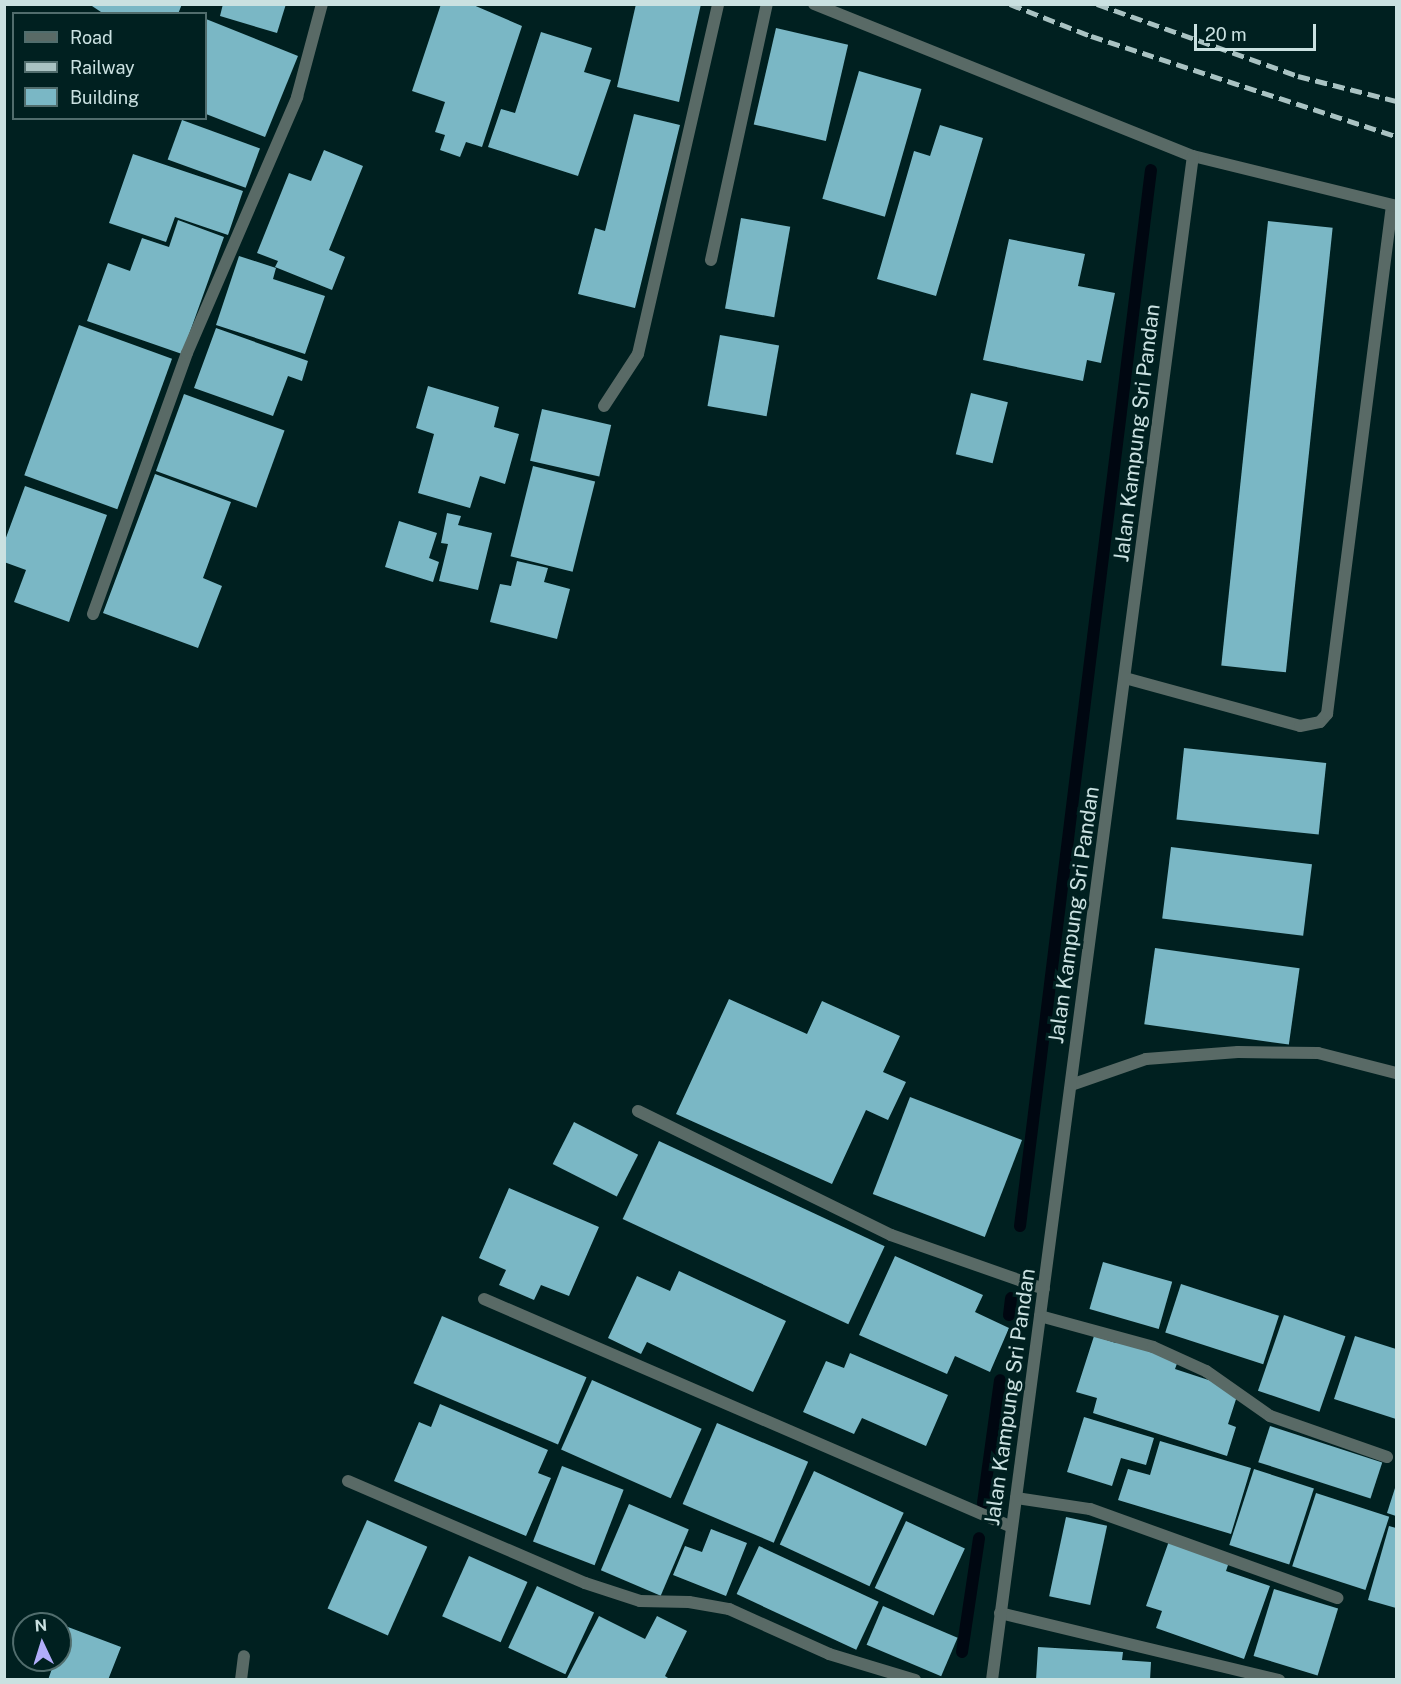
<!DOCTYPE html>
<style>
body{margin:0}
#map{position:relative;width:1401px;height:1684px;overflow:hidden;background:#002020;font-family:"Public Sans",sans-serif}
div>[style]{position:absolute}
.stream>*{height:12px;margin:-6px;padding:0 6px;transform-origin:6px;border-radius:6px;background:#000711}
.building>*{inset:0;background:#7ab7c5;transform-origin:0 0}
.service>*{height:12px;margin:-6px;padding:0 6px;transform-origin:6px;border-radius:6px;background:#596a66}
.minor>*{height:12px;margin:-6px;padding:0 6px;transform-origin:6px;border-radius:6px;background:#596a66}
.rail>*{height:4.5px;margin-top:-2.25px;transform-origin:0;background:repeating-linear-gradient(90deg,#a9c2c2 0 12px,transparent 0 18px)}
span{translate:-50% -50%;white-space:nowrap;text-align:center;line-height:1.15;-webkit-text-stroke:6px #002020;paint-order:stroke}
.street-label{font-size:21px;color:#cae1e1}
.frame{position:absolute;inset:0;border:6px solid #cae1e1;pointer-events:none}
.legend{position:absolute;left:12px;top:12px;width:195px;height:108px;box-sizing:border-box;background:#002020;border:2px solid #516d6d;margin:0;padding:8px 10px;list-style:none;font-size:18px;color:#cae1e1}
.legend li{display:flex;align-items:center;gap:12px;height:30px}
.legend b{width:30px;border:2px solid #516d6d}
.north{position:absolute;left:12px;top:1612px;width:60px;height:60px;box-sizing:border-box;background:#002020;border:2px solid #516d6d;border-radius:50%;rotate:356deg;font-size:16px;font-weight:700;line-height:24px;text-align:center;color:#cae1e1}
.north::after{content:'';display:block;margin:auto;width:21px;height:27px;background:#b1adfa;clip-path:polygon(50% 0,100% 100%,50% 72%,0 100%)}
.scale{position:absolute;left:1194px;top:24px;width:122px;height:27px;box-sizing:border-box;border:3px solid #cae1e1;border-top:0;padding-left:8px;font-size:18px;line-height:21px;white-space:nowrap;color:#cae1e1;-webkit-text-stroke:4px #002020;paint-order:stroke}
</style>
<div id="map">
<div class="stream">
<div style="left:1020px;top:1226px;width:1064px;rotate:-82.93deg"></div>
<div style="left:1009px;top:1315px;width:17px;rotate:-83deg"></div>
<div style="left:983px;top:1503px;width:124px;rotate:-82.1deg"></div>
<div style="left:962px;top:1652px;width:115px;rotate:-81.5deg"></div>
</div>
<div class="building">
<div style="clip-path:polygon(89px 4px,182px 4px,178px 14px,104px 14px)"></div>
<div style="clip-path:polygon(223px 4px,286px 4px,277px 33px,220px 16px)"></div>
<div style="clip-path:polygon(441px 4px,471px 4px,522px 26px,482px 147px,466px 142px,460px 157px,440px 150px,445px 135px,435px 132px,445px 102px,412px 91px)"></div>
<div style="clip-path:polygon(636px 4px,701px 4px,679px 102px,617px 87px)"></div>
<div style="clip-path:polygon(206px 19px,298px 56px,265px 137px,206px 114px)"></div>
<div style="left:776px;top:28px;width:74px;height:99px;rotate:13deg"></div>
<div style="clip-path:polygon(541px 32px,592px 48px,584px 72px,611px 80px,578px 176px,488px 147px,501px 109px,515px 113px)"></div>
<div style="left:859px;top:71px;width:65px;height:133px;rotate:16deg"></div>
<div style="clip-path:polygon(634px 114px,680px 125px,635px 308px,578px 294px,595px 228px,605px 231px)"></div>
<div style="left:182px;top:120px;width:83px;height:42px;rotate:20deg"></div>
<div style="clip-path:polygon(940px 125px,983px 138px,936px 296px,877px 279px,914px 151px,930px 156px)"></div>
<div style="clip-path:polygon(324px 150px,363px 166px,329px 250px,345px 257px,332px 290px,275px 267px,278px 261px,257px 253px,289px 173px,311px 181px)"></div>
<div style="clip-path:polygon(133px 154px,243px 191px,228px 235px,175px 217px,166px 242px,109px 223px)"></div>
<div style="left:741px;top:218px;width:50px;height:92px;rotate:10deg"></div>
<div style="clip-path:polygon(178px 220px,224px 237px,182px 354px,87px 321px,108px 263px,130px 271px,142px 238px,169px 247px)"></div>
<div style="left:1268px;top:221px;width:65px;height:447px;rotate:6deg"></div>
<div style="clip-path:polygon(1009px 239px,1085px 254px,1078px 286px,1115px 293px,1101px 363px,1087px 360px,1083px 381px,983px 360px)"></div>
<div style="clip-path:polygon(239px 256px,276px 268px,273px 279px,325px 296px,305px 354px,216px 325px)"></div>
<div style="left:79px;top:325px;width:99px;height:160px;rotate:20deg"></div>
<div style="clip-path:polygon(216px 328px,308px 361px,302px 381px,288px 376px,273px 416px,194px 388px)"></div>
<div style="left:720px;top:335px;width:60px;height:72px;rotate:10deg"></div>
<div style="clip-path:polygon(428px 386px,499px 407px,494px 427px,519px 434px,505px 484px,480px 476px,470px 508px,418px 493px,434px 434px,416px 428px)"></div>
<div style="left:971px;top:393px;width:38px;height:63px;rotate:14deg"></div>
<div style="left:184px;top:394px;width:107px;height:82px;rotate:20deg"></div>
<div style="left:542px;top:409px;width:71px;height:53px;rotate:13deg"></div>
<div style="left:533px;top:466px;width:64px;height:93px;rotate:14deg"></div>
<div style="clip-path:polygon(155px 474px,231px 502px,203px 578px,222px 586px,198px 648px,103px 613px)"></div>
<div style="clip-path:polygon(25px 486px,107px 515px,69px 622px,14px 602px,26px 570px,4px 562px,4px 543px)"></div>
<div style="clip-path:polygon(447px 513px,461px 516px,458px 525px,492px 533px,478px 590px,439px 581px,448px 544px,441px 543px)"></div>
<div style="clip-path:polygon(399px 521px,437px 533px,429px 558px,439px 562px,433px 582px,385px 567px)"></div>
<div style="clip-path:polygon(517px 561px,548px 568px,544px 582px,570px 589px,557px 639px,490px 622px,500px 584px,511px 586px)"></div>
<div style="left:1184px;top:748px;width:143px;height:72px;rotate:6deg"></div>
<div style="left:1171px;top:847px;width:142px;height:72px;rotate:7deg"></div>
<div style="left:1155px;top:948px;width:146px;height:77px;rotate:8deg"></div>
<div style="clip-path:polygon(729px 999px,807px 1034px,822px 1001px,900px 1036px,883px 1072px,906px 1082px,888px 1120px,866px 1110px,832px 1184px,676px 1114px)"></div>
<div style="left:910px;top:1097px;width:120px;height:104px;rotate:21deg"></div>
<div style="left:574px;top:1122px;width:72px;height:47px;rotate:27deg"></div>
<div style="left:659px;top:1141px;width:249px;height:86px;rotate:25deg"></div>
<div style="clip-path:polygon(509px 1188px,599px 1227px,569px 1296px,541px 1285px,534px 1300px,499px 1285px,506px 1270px,479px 1258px)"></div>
<div style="clip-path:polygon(895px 1256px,983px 1295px,975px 1312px,1009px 1328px,990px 1372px,955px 1356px,947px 1374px,859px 1335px)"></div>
<div style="left:1103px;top:1262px;width:72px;height:49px;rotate:16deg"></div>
<div style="clip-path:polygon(679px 1271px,786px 1321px,753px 1392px,647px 1342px,641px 1354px,608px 1338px,637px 1276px,670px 1291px)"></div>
<div style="left:1181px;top:1284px;width:103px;height:51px;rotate:18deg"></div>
<div style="left:1284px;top:1315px;width:65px;height:80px;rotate:19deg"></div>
<div style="left:442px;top:1316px;width:157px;height:73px;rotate:23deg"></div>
<div style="clip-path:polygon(1094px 1336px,1116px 1343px,1118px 1338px,1179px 1358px,1175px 1369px,1239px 1390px,1228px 1424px,1236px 1427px,1227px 1456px,1093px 1413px,1097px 1398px,1076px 1392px)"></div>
<div style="clip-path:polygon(1355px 1336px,1396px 1349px,1396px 1419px,1334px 1399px)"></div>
<div style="clip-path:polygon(850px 1353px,948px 1395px,926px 1446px,862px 1418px,854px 1434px,803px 1412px,826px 1361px,844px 1368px)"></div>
<div style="left:592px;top:1380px;width:120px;height:76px;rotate:24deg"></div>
<div style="clip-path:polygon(440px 1404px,548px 1450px,538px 1473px,551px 1478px,526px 1536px,394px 1481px,419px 1422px,431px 1427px)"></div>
<div style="clip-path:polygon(1084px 1417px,1154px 1438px,1146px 1465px,1121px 1458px,1112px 1486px,1067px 1472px)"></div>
<div style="left:717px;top:1423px;width:99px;height:88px;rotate:23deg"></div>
<div style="left:1270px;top:1426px;width:118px;height:38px;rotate:18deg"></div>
<div style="clip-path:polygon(1160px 1441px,1251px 1468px,1231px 1534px,1118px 1500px,1128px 1469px,1150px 1475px)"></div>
<div style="left:562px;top:1466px;width:66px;height:81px;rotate:21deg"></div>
<div style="left:1254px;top:1469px;width:63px;height:80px;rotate:18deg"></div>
<div style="left:814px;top:1471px;width:99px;height:81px;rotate:25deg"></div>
<div style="clip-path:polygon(1396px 1485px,1396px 1516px,1387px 1513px)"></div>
<div style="left:1316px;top:1493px;width:77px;height:77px;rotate:18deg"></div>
<div style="left:629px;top:1504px;width:65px;height:72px;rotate:23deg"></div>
<div style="left:1066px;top:1517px;width:42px;height:81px;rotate:12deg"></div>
<div style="left:367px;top:1520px;width:66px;height:97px;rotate:24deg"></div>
<div style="left:906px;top:1521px;width:65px;height:74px;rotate:25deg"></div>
<div style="clip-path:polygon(1389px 1526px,1396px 1528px,1396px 1608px,1368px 1600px)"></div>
<div style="clip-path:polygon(711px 1529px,747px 1543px,726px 1596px,673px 1575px,685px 1546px,702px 1552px)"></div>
<div style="clip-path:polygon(1169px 1541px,1229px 1562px,1226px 1571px,1270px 1586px,1244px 1659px,1156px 1628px,1162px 1611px,1146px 1606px)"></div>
<div style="left:759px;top:1546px;width:132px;height:53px;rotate:25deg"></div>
<div style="left:469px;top:1556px;width:64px;height:66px;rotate:24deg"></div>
<div style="left:537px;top:1586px;width:63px;height:68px;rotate:25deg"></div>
<div style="left:1274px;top:1589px;width:67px;height:70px;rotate:17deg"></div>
<div style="left:883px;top:1606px;width:81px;height:42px;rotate:23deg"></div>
<div style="clip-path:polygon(599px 1616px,645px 1639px,657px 1616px,687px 1631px,665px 1676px,671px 1680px,566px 1680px)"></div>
<div style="clip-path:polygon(68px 1627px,121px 1647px,108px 1680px,48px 1680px,55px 1660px,60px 1660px)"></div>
<div style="clip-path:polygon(1038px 1647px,1123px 1652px,1122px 1660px,1151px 1662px,1150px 1680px,1036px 1680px)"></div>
</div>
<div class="service">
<div style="left:1125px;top:678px;width:181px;rotate:15.3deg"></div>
<div style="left:1300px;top:726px;width:20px;rotate:-11deg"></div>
<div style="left:1320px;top:722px;width:11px;rotate:-49deg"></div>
<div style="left:1327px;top:714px;width:513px;rotate:-82.72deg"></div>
<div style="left:638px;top:1111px;width:282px;rotate:26.1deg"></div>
<div style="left:891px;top:1235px;width:162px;rotate:19.4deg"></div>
<div style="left:348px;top:1481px;width:258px;rotate:23.3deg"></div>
<div style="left:585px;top:1583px;width:58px;rotate:18.1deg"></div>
<div style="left:640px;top:1601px;width:49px;rotate:1.2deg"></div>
<div style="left:689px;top:1602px;width:41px;rotate:9.9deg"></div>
<div style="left:729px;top:1609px;width:110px;rotate:24.2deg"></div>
<div style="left:829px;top:1654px;width:90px;rotate:16.8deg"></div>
<div style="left:241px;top:1680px;width:24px;rotate:-83deg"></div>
</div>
<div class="minor">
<div style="left:814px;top:4px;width:408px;rotate:21.9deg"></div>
<div style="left:1193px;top:156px;width:209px;rotate:13.8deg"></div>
<div style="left:711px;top:260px;width:262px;rotate:-77.7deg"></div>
<div style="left:604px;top:406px;width:62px;rotate:-56.8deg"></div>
<div style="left:638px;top:354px;width:359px;rotate:-77.1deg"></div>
<div style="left:93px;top:614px;width:277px;rotate:-70.2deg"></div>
<div style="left:187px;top:353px;width:279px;rotate:-66.7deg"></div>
<div style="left:297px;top:97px;width:96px;rotate:-75deg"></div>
<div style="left:1071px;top:1085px;width:79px;rotate:-19.1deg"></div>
<div style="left:1146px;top:1059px;width:92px;rotate:-4.4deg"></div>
<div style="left:1238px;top:1052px;width:80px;rotate:0.7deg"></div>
<div style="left:1318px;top:1053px;width:81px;rotate:14.4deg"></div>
<div style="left:484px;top:1299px;width:575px;rotate:23.36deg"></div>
<div style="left:1040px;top:1316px;width:117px;rotate:15.3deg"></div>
<div style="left:1153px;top:1347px;width:58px;rotate:24.4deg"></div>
<div style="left:1206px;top:1371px;width:78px;rotate:35.1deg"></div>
<div style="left:1270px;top:1416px;width:124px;rotate:19.3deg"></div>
<div style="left:1016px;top:1498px;width:75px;rotate:8.5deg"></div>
<div style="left:1090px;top:1509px;width:263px;rotate:19.8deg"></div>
<div style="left:1000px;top:1613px;width:287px;rotate:13.5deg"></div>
<div style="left:992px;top:1680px;width:1537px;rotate:-82.49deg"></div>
</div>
<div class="rail">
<div style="left:1010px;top:4px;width:87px;rotate:21.6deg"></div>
<div style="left:1091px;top:36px;width:321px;rotate:18.2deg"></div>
<div style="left:1097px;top:4px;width:214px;rotate:19.7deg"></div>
<div style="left:1298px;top:76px;width:101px;rotate:14.3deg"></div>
</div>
<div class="street-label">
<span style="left:1137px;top:433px;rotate:-83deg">Jalan Kampung Sri Pandan</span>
<span style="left:1074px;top:915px;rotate:-82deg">Jalan Kampung Sri Pandan</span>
<span style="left:1010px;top:1397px;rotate:-82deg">Jalan Kampung Sri Pandan</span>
</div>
<div class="frame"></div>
<ul class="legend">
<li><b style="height:8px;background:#596a66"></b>Road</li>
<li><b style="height:8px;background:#a9c2c2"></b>Railway</li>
<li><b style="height:16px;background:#7ab7c5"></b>Building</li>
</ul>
<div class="north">N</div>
<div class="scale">20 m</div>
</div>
